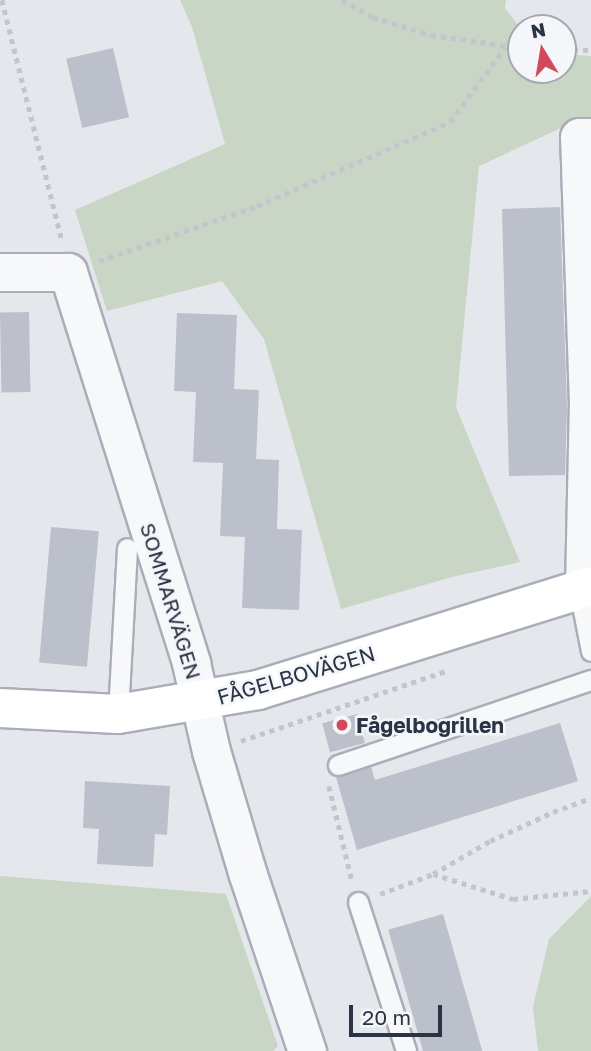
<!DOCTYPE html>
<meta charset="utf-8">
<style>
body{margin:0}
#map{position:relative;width:591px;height:1051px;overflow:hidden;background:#e4e7ec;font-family:"Golos Text",sans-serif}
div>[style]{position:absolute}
.green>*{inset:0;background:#c9d6c5}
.building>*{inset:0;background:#bbc0ca;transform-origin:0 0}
.path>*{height:4.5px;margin-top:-2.25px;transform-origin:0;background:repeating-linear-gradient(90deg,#c2c5cb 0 5px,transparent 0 10px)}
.roads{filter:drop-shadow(2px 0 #a9aeb7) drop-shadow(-2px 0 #a9aeb7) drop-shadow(0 2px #a9aeb7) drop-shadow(0 -2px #a9aeb7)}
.lane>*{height:19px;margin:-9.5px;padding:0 9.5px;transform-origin:9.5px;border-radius:9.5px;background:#f7f8fa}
.street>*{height:37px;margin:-18.5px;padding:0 18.5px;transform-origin:18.5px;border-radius:18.5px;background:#f7f8fa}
.secondary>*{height:38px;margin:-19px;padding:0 19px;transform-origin:19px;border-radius:19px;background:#fff}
.dots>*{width:19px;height:19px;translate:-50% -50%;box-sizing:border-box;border:4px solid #f4f6f9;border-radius:50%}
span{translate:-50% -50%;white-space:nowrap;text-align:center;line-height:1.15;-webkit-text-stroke:5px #f4f6f9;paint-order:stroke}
.street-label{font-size:21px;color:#2b3445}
.poi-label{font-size:21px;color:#2b3445;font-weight:700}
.left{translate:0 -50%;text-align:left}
.north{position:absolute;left:507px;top:14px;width:70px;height:70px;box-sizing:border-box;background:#f4f6f9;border:2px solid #a4a8b1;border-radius:50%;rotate:349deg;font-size:19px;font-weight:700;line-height:28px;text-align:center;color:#2b3445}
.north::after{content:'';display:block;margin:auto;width:24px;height:32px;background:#d1495b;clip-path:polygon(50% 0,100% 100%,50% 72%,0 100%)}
.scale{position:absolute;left:349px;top:1005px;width:93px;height:32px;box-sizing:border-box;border:4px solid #2b3445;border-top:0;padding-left:9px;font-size:21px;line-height:24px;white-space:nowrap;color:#2b3445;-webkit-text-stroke:5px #f4f6f9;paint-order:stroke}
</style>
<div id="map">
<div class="green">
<div style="clip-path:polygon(180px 0,506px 0,505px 8px,521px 29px,521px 70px,563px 70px,563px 54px,591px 56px,591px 117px,585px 117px,479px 166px,456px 407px,520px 562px,452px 577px,341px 609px,264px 339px,222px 281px,107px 311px,75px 210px,225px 144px,192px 27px)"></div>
<div style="clip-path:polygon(0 876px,226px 894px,278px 1046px,273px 1051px,0 1051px)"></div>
<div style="clip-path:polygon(591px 896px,591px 1051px,538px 1051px,533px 1007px,549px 939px)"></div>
</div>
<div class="building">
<div style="left:113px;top:48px;width:71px;height:48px;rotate:77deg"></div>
<div style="clip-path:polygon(560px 207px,567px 405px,565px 475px,509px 476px,502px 209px)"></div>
<div style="left:29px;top:312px;width:80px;height:29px;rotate:89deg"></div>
<div style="clip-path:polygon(177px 313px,237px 315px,234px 389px,259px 390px,256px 459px,279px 460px,277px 529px,302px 530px,299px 610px,242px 608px,245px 537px,220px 536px,223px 463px,193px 462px,196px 392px,174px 391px)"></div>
<div style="left:51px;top:527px;width:48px;height:136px;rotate:5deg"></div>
<div style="left:357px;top:714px;width:30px;height:36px;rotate:75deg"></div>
<div style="clip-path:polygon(560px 723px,578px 781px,357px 850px,336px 777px,371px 767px,375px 780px)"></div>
<div style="clip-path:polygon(85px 781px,170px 786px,167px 835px,155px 834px,153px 867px,97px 864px,99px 829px,83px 828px)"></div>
<div style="left:443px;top:914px;width:143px;height:57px;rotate:74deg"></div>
</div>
<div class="path">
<div style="left:2px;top:0;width:247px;rotate:76deg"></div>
<div style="left:342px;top:0;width:35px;rotate:29deg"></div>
<div style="left:373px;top:17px;width:61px;rotate:17.2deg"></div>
<div style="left:431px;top:35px;width:91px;rotate:8.2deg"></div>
<div style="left:563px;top:49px;width:28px;rotate:2deg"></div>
<div style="left:99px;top:261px;width:167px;rotate:-19.2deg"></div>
<div style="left:257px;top:206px;width:210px;rotate:-23.5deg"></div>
<div style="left:450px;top:122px;width:93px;rotate:-53.7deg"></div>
<div style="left:241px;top:741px;width:216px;rotate:-18.9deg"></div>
<div style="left:329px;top:786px;width:97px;rotate:76.3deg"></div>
<div style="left:433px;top:874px;width:84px;rotate:17.4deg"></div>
<div style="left:513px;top:899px;width:78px;rotate:-5.9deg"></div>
<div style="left:380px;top:894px;width:57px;rotate:-20.7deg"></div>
<div style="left:433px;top:874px;width:66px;rotate:-30.1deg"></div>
<div style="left:490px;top:841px;width:69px;rotate:-24.7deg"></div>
<div style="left:553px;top:812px;width:40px;rotate:-20.2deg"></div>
</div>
<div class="roads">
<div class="lane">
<div style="left:579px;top:590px;width:62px;rotate:78.9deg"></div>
<div style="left:118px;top:714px;width:166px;rotate:-86.9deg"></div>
<div style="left:338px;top:765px;width:267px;rotate:-18.6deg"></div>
<div style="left:358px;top:902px;width:157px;rotate:72.1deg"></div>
</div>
<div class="street">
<div style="left:0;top:272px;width:68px"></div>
<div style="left:68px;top:272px;width:410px;rotate:72.5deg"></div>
<div style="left:191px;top:663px;width:90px;rotate:77.2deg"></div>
<div style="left:211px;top:751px;width:129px;rotate:73.4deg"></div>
<div style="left:248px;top:875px;width:186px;rotate:71.5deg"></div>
<div style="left:584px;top:589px;width:184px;rotate:-88.8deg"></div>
<div style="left:588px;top:405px;width:268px;rotate:-91.9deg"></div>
<div style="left:579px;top:137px;width:12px"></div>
</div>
<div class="secondary">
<div style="left:0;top:708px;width:118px;rotate:2.9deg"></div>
<div style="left:118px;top:714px;width:142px;rotate:-9.7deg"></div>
<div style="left:258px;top:690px;width:349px;rotate:-17.3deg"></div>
</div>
</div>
<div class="dots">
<div style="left:342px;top:725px;background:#d1495b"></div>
</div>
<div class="street-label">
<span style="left:171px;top:601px;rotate:73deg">SOMMARVÄGEN</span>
<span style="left:296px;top:675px;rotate:-16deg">FÅGELBOVÄGEN</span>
</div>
<div class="poi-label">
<span class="left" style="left:356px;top:725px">Fågelbogrillen</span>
</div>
<div class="north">N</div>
<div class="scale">20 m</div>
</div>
